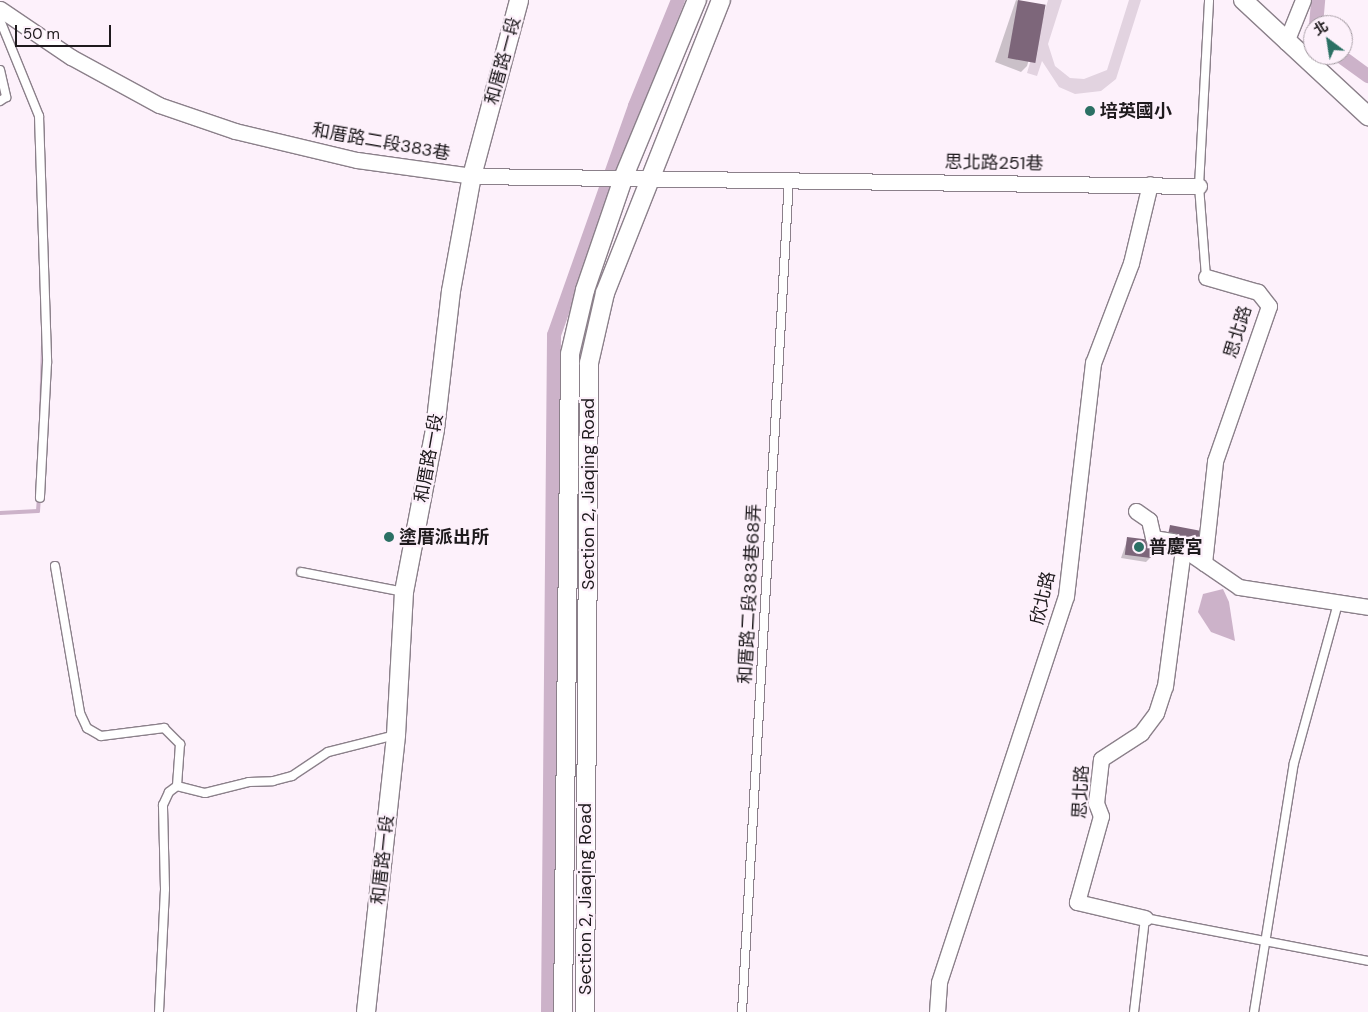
<!DOCTYPE html>
<meta charset="utf-8">
<style>
body{margin:0}
#map{position:relative;width:1368px;height:1012px;overflow:hidden;background:#fdf1fb;font-family:"DM Sans","Noto Sans TC",sans-serif}
div>[style]{position:absolute}
.green>*{inset:0;background:#e2d3e0}
.water>*{inset:0;background:#ccb2c9}
.shadow>*{inset:0;background:#0003}
.stream>*{height:4px;margin:-2px;padding:0 2px;transform-origin:2px;border-radius:2px;background:#ccb2c9}
.canal>*{height:14px;margin:-7px;padding:0 7px;transform-origin:7px;border-radius:7px;background:#ccb2c9}
.building>*{inset:0;background:#7d667a;transform-origin:0 0}
.roads{filter:drop-shadow(1px 0 #8b808a) drop-shadow(-1px 0 #8b808a) drop-shadow(0 1px #8b808a) drop-shadow(0 -1px #8b808a)}
.service>*{height:8px;margin:-4px;padding:0 4px;transform-origin:4px;border-radius:4px;background:#fff}
.minor>*{height:15px;margin:-7.5px;padding:0 7.5px;transform-origin:7.5px;border-radius:7.5px;background:#fff}
.tertiary>*{height:18px;margin:-9px;padding:0 9px;transform-origin:9px;border-radius:9px;background:#fff}
.dots>*{width:14px;height:14px;translate:-50% -50%;box-sizing:border-box;border:2px solid #fdf1fb;border-radius:50%}
span{translate:-50% -50%;white-space:nowrap;text-align:center;line-height:1.15;-webkit-text-stroke:4.5px #fdf1fb;paint-order:stroke}
.street-label{font-size:18px;color:#1e1a1d}
.poi-label{font-size:18px;color:#1e1a1d;font-weight:700}
.left{translate:0 -50%;text-align:left}
.north{position:absolute;left:1303px;top:15px;width:50px;height:50px;box-sizing:border-box;background:#fdf1fb;border:1px solid #a49ba2;border-radius:50%;rotate:329deg;font-size:14px;font-weight:700;line-height:20px;text-align:center;color:#1e1a1d}
.north::after{content:'';display:block;margin:auto;width:18px;height:22px;background:#2b7064;clip-path:polygon(50% 0,100% 100%,50% 72%,0 100%)}
.scale{position:absolute;left:15px;top:25px;width:96px;height:22px;box-sizing:border-box;border:2px solid #1e1a1d;border-top:0;padding-left:6px;font-size:15px;line-height:18px;white-space:nowrap;color:#1e1a1d;-webkit-text-stroke:4px #fdf1fb;paint-order:stroke}
</style>
<div id="map">
<div class="green">
<div style="clip-path:polygon(1048px 0,1062px 0,1048px 44px,1055px 66px,1070px 78px,1084px 79px,1107px 70px,1129px 0,1141px 0,1116px 79px,1101px 91px,1075px 94px,1059px 87px,1042px 61px,1037px 76px,1027px 73px)"></div>
</div>
<div class="water">
<div style="clip-path:polygon(1223px 589px,1229px 602px,1235px 641px,1211px 632px,1198px 612px,1203px 594px)"></div>
</div>
<div class="shadow">
<div style="clip-path:polygon(1016px 0,1045px 6px,1027px 66px,1021px 72px,995px 62px)"></div>
<div style="clip-path:polygon(1171px 526px,1197px 545px,1193px 549px,1164px 543px)"></div>
<div style="clip-path:polygon(1128px 538px,1150px 558px,1146px 562px,1121px 558px)"></div>
</div>
<div class="stream">
<div style="left:41px;top:416px;width:70px;rotate:-88.4deg"></div>
<div style="left:0;top:513px;width:38px;rotate:-3deg"></div>
<div style="left:38px;top:511px;width:13px;rotate:-86deg"></div>
</div>
<div class="canal">
<div style="left:1316px;top:25px;width:25px;rotate:-85deg"></div>
<div style="left:1339px;top:55px;width:36px;rotate:36deg"></div>
<div style="left:548px;top:1012px;width:677px;rotate:-89.49deg"></div>
<div style="left:554px;top:335px;width:243px;rotate:-70.5deg"></div>
<div style="left:635px;top:106px;width:114px;rotate:-67.9deg"></div>
</div>
<div class="building">
<div style="left:1018px;top:0;width:28px;height:59px;rotate:10deg"></div>
<div style="left:1170px;top:525px;width:32px;height:15px;rotate:11deg"></div>
<div style="left:1127px;top:537px;width:26px;height:18px;rotate:7deg"></div>
</div>
<div class="roads">
<div class="service">
<div style="left:0;top:20px;width:104px;rotate:67.9deg"></div>
<div style="left:39px;top:116px;width:247px;rotate:88.1deg"></div>
<div style="left:47px;top:363px;width:135px;rotate:93deg"></div>
<div style="left:0;top:70px;width:28px;rotate:77deg"></div>
<div style="left:6px;top:97px;width:7px;rotate:146deg"></div>
<div style="left:1206px;top:277px;width:91px;rotate:-94.4deg"></div>
<div style="left:1199px;top:186px;width:186px;rotate:-86.9deg"></div>
<div style="left:55px;top:566px;width:149px;rotate:80.3deg"></div>
<div style="left:80px;top:713px;width:17px;rotate:65deg"></div>
<div style="left:87px;top:728px;width:16px;rotate:30deg"></div>
<div style="left:101px;top:736px;width:64px;rotate:-7.2deg"></div>
<div style="left:164px;top:728px;width:23px;rotate:45deg"></div>
<div style="left:180px;top:744px;width:42px;rotate:94.1deg"></div>
<div style="left:301px;top:572px;width:105px;rotate:11deg"></div>
<div style="left:159px;top:1012px;width:123px;rotate:-87.2deg"></div>
<div style="left:165px;top:889px;width:84px;rotate:-91.4deg"></div>
<div style="left:163px;top:805px;width:14px;rotate:-65deg"></div>
<div style="left:169px;top:792px;width:10px;rotate:-37deg"></div>
<div style="left:177px;top:786px;width:29px;rotate:14deg"></div>
<div style="left:205px;top:793px;width:45px;rotate:-14deg"></div>
<div style="left:249px;top:782px;width:24px;rotate:-2deg"></div>
<div style="left:273px;top:781px;width:20px;rotate:-15deg"></div>
<div style="left:292px;top:776px;width:43px;rotate:-33.7deg"></div>
<div style="left:328px;top:752px;width:69px;rotate:-14.2deg"></div>
<div style="left:742px;top:1012px;width:833px;rotate:-86.77deg"></div>
<div style="left:1134px;top:1012px;width:95px;rotate:-83.3deg"></div>
<div style="left:1145px;top:918px;width:227px;rotate:10.9deg"></div>
<div style="left:1254px;top:1012px;width:252px;rotate:-80.9deg"></div>
<div style="left:1294px;top:763px;width:166px;rotate:-74.6deg"></div>
</div>
<div class="minor">
<div style="left:0;top:9px;width:86px;rotate:34.1deg"></div>
<div style="left:71px;top:57px;width:100px;rotate:28.6deg"></div>
<div style="left:159px;top:105px;width:80px;rotate:18.9deg"></div>
<div style="left:235px;top:131px;width:125px;rotate:13.4deg"></div>
<div style="left:357px;top:160px;width:116px;rotate:7.9deg"></div>
<div style="left:472px;top:176px;width:727px;rotate:0.79deg"></div>
<div style="left:1286px;top:42px;width:45px;rotate:-68deg"></div>
<div style="left:1136px;top:511px;width:16px;rotate:35deg"></div>
<div style="left:1149px;top:520px;width:18px;rotate:77deg"></div>
<div style="left:1153px;top:538px;width:19px;rotate:9deg"></div>
<div style="left:1172px;top:541px;width:81px;rotate:34.5deg"></div>
<div style="left:1239px;top:587px;width:131px;rotate:8.8deg"></div>
<div style="left:1204px;top:563px;width:103px;rotate:-83.8deg"></div>
<div style="left:1215px;top:461px;width:164px;rotate:-70.8deg"></div>
<div style="left:1269px;top:306px;width:18px;rotate:-128deg"></div>
<div style="left:1258px;top:292px;width:54px;rotate:-163.9deg"></div>
<div style="left:1145px;top:918px;width:70px;rotate:-166.8deg"></div>
<div style="left:1077px;top:902px;width:89px;rotate:-74.4deg"></div>
<div style="left:1101px;top:816px;width:14px;rotate:-111deg"></div>
<div style="left:1096px;top:803px;width:44px;rotate:-83.5deg"></div>
<div style="left:1101px;top:759px;width:48px;rotate:-33deg"></div>
<div style="left:1141px;top:733px;width:25px;rotate:-53deg"></div>
<div style="left:1156px;top:713px;width:28px;rotate:-72deg"></div>
<div style="left:1165px;top:686px;width:138px;rotate:-82.5deg"></div>
<div style="left:937px;top:1012px;width:30px;rotate:-86deg"></div>
<div style="left:939px;top:982px;width:406px;rotate:-71.8deg"></div>
<div style="left:1066px;top:596px;width:235px;rotate:-83.4deg"></div>
<div style="left:1093px;top:363px;width:107px;rotate:-69.2deg"></div>
<div style="left:1131px;top:263px;width:81px;rotate:-76.5deg"></div>
</div>
<div class="tertiary">
<div style="left:1243px;top:0;width:171px;rotate:42.9deg"></div>
<div style="left:366px;top:1012px;width:279px;rotate:-83.8deg"></div>
<div style="left:396px;top:735px;width:143px;rotate:-86.8deg"></div>
<div style="left:404px;top:592px;width:166px;rotate:-79.2deg"></div>
<div style="left:435px;top:429px;width:139px;rotate:-83.4deg"></div>
<div style="left:451px;top:291px;width:117px;rotate:-79.7deg"></div>
<div style="left:472px;top:176px;width:182px;rotate:-75deg"></div>
<div style="left:563px;top:1012px;width:658px;rotate:-89.39deg"></div>
<div style="left:570px;top:354px;width:66px;rotate:-76.8deg"></div>
<div style="left:585px;top:290px;width:120px;rotate:-71.1deg"></div>
<div style="left:624px;top:176px;width:191px;rotate:-67.5deg"></div>
<div style="left:585px;top:1012px;width:649px;rotate:-89.65deg"></div>
<div style="left:589px;top:363px;width:72px;rotate:-77.1deg"></div>
<div style="left:605px;top:293px;width:315px;rotate:-68.4deg"></div>
</div>
</div>
<div class="dots">
<div style="left:1090px;top:111px;background:#2b7064"></div>
<div style="left:389px;top:537px;background:#2b7064"></div>
<div style="left:1139px;top:547px;background:#2b7064"></div>
</div>
<div class="street-label">
<span style="left:503px;top:61px;rotate:-75deg">和厝路一段</span>
<span style="left:381px;top:142px;rotate:10deg">和厝路二段383巷</span>
<span style="left:994px;top:163px;rotate:1deg">思北路251巷</span>
<span style="left:1238px;top:332px;rotate:-73deg">思北路</span>
<span style="left:429px;top:458px;rotate:-80deg">和厝路一段</span>
<span style="left:588px;top:494px;rotate:-90deg">Section 2, Jiaqing Road</span>
<span style="left:750px;top:594px;rotate:-87deg">和厝路二段383巷68弄</span>
<span style="left:1043px;top:598px;rotate:-77deg">欣北路</span>
<span style="left:1081px;top:792px;rotate:-87deg">思北路</span>
<span style="left:383px;top:860px;rotate:-84deg">和厝路一段</span>
<span style="left:585px;top:899px;rotate:-90deg">Section 2, Jiaqing Road</span>
</div>
<div class="poi-label">
<span class="left" style="left:1100px;top:111px">培英國小</span>
<span class="left" style="left:399px;top:537px">塗厝派出所</span>
<span class="left" style="left:1149px;top:547px">普慶宮</span>
</div>
<div class="north">北</div>
<div class="scale">50 m</div>
</div>
